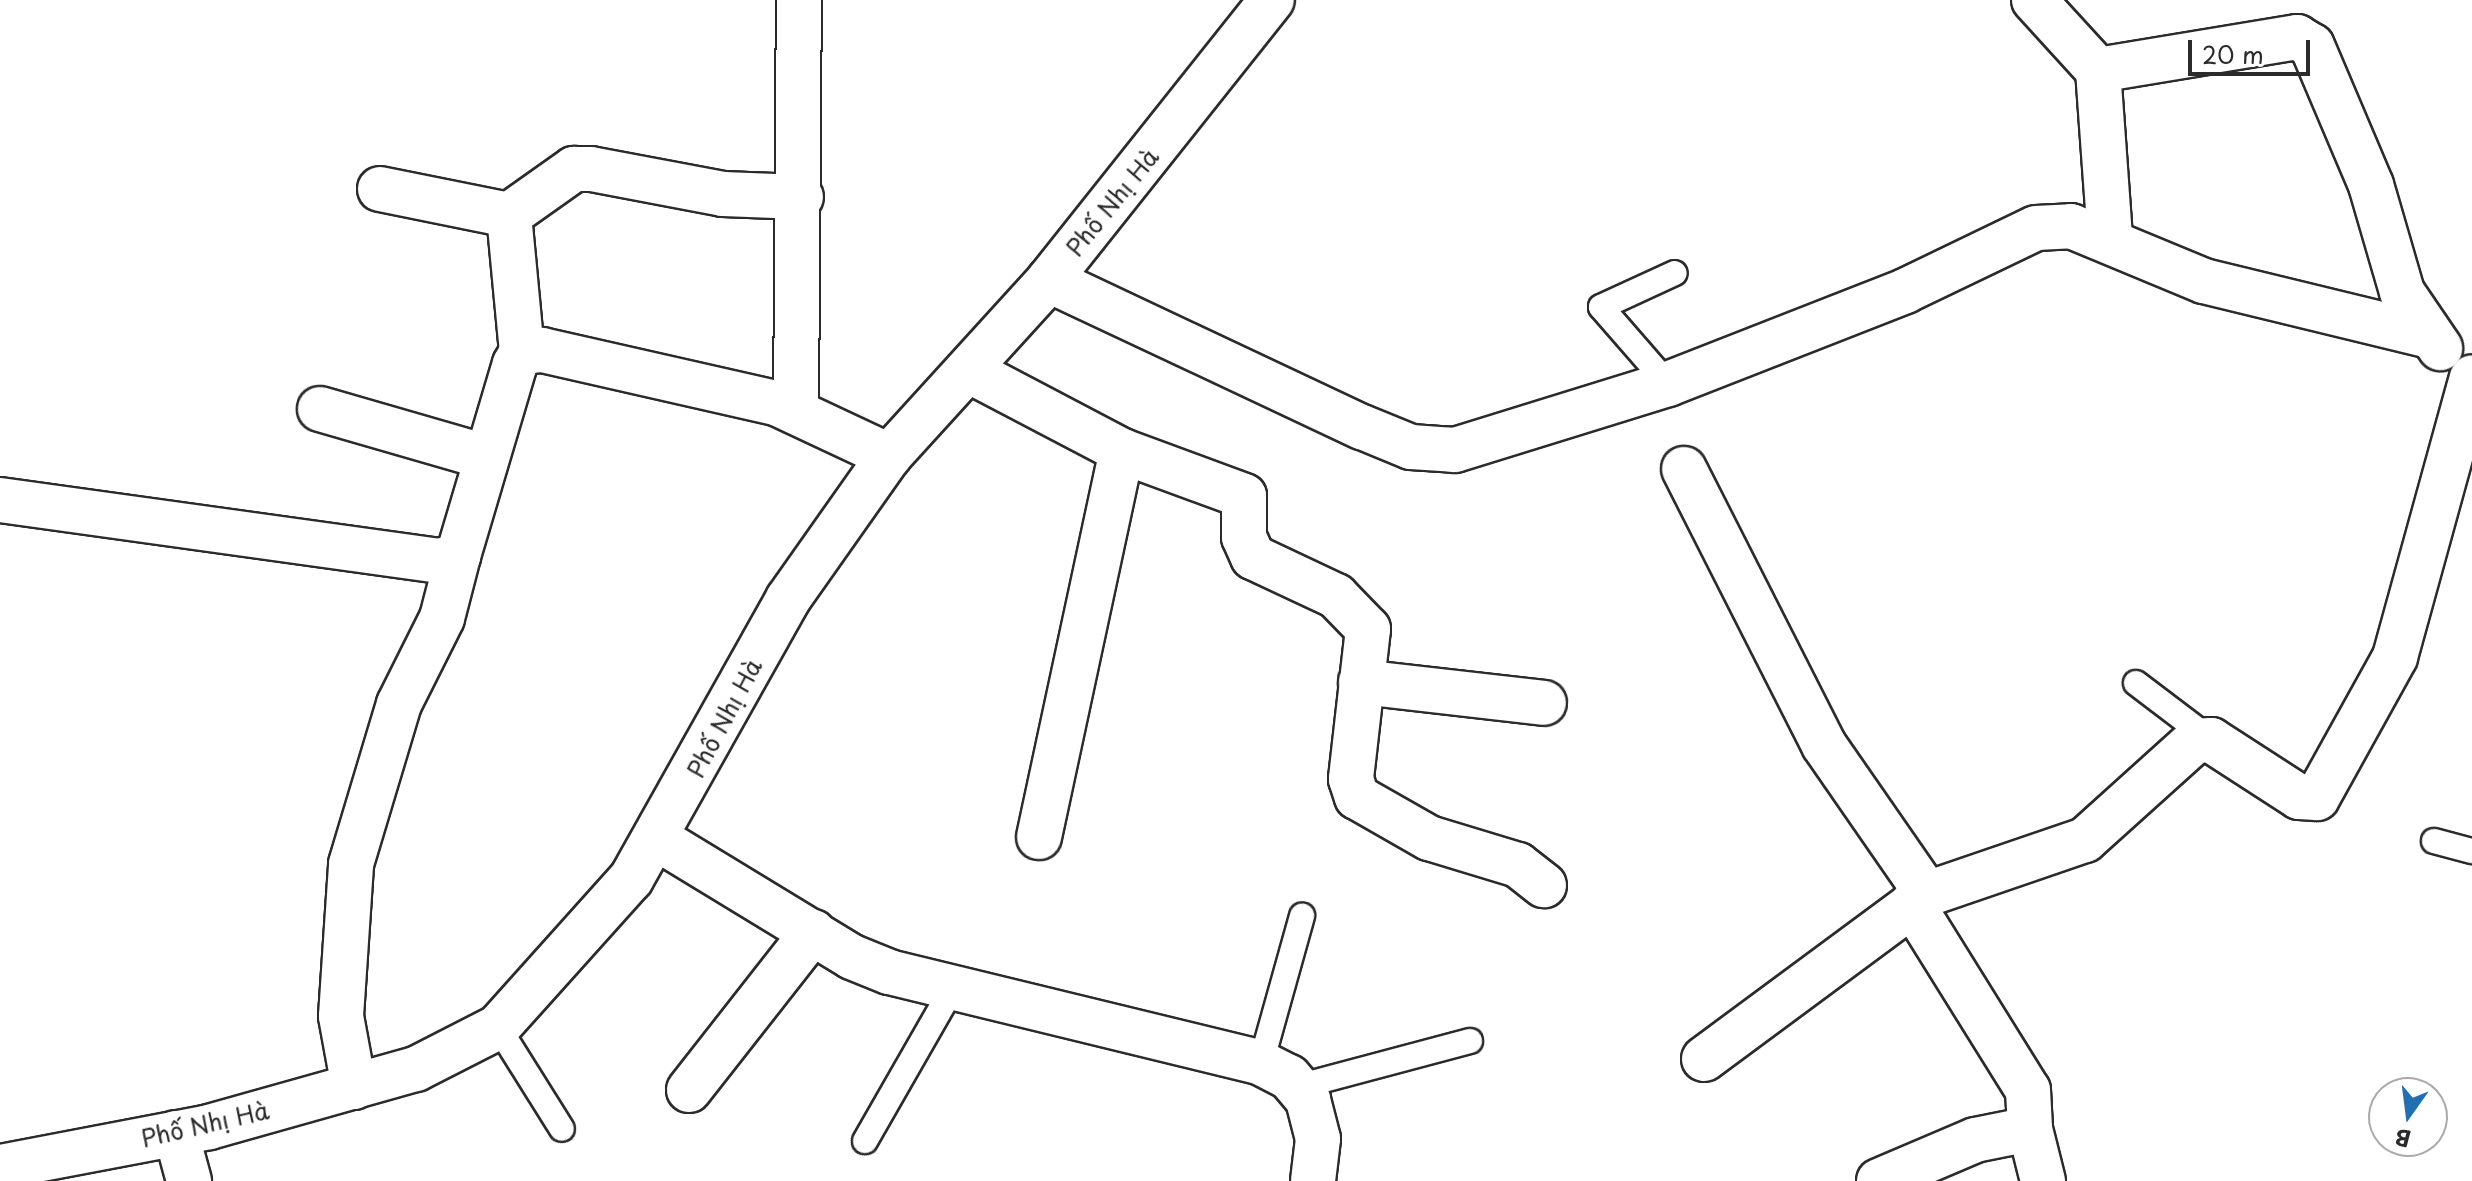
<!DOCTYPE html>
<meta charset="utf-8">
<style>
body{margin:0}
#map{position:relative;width:2472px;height:1181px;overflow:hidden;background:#fff;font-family:"Playpen Sans",sans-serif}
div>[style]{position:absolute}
.roads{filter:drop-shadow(2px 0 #2b2b2b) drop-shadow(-2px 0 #2b2b2b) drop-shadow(0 2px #2b2b2b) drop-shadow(0 -2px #2b2b2b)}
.service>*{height:24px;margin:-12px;padding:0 12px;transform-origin:12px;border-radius:12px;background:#fff}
.minor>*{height:44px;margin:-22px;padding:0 22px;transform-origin:22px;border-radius:22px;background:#fff}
span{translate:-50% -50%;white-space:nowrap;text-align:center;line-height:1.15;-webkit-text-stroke:8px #fff;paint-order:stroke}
.street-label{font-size:24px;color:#2b2b2b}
.north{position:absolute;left:2368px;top:1077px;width:80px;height:80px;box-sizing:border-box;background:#fff;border:2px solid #aaa;border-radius:50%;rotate:194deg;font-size:22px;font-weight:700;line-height:32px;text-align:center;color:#2b2b2b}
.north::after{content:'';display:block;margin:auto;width:28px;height:36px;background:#1f6fb2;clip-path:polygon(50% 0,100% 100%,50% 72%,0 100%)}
.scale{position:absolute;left:2188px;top:40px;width:122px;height:36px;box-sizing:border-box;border:4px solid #2b2b2b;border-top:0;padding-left:10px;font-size:24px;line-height:28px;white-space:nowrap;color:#2b2b2b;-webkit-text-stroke:6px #fff;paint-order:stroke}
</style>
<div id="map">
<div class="roads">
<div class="service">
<div style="left:1668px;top:384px;width:102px;rotate:-131deg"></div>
<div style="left:1601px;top:307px;width:81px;rotate:-24.7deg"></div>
<div style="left:2136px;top:683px;width:94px;rotate:37.2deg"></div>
<div style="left:2434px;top:841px;width:39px;rotate:15deg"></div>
<div style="left:498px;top:1027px;width:120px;rotate:57.9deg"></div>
<div style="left:1261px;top:1063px;width:153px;rotate:-74.4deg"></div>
<div style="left:1297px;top:1087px;width:179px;rotate:-14.9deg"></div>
<div style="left:865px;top:1141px;width:175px;rotate:-60.2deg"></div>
</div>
<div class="minor">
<div style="left:2034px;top:0;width:95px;rotate:47.6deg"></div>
<div style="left:2098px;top:70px;width:202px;rotate:-9.4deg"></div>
<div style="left:2297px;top:37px;width:17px;rotate:31deg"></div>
<div style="left:2312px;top:46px;width:151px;rotate:67deg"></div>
<div style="left:2371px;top:185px;width:111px;rotate:73.8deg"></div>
<div style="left:2402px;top:292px;width:68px;rotate:55.8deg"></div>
<div style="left:2098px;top:70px;width:169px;rotate:85.9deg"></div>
<div style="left:380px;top:189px;width:132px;rotate:11.4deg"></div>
<div style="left:509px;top:215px;width:80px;rotate:-35.3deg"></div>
<div style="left:574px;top:169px;width:17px"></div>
<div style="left:591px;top:169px;width:134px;rotate:10.7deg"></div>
<div style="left:723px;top:194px;width:78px;rotate:2.2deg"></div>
<div style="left:509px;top:215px;width:138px;rotate:84.6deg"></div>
<div style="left:1049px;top:280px;width:346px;rotate:25.2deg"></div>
<div style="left:1362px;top:427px;width:53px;rotate:22.2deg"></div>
<div style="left:1411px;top:447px;width:44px;rotate:3.9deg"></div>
<div style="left:1455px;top:450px;width:223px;rotate:-17.2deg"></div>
<div style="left:1668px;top:384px;width:255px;rotate:-21.4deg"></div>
<div style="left:1905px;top:291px;width:145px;rotate:-25.7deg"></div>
<div style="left:2036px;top:228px;width:35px;rotate:-3deg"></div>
<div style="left:2071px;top:226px;width:144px;rotate:22.5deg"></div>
<div style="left:2204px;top:281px;width:228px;rotate:13.7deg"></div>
<div style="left:968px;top:370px;width:174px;rotate:27.7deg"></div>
<div style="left:1122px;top:451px;width:130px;rotate:20.2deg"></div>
<div style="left:1244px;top:496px;width:41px;rotate:90deg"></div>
<div style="left:1244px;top:537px;width:22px;rotate:66deg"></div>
<div style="left:1253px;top:557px;width:92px;rotate:25.2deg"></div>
<div style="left:1336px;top:596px;width:46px;rotate:45.9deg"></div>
<div style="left:1368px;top:629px;width:151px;rotate:96.5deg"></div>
<div style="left:1351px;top:779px;width:19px;rotate:72deg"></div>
<div style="left:1357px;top:797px;width:83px;rotate:29.7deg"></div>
<div style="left:1429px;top:838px;width:93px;rotate:16.9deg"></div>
<div style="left:1518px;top:865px;width:33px;rotate:38deg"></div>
<div style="left:320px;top:409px;width:173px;rotate:16.1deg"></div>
<div style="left:796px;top:411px;width:411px;rotate:-89.6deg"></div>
<div style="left:1684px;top:469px;width:309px;rotate:63.1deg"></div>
<div style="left:1824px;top:745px;width:181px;rotate:55.3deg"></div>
<div style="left:0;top:500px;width:444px;rotate:7.9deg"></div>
<div style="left:440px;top:561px;width:19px;rotate:-16deg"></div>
<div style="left:458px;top:556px;width:200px;rotate:-73.5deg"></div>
<div style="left:515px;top:364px;width:14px;rotate:-60deg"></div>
<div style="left:522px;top:352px;width:20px;rotate:-6deg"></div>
<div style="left:542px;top:350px;width:240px;rotate:12.8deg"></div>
<div style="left:776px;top:403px;width:125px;rotate:25.1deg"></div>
<div style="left:1361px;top:682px;width:184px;rotate:6.5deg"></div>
<div style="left:1039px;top:837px;width:395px;rotate:-77.9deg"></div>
<div style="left:658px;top:839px;width:227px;rotate:31.3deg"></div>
<div style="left:852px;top:957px;width:40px;rotate:22deg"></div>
<div style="left:889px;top:972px;width:383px;rotate:13.7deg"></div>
<div style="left:1261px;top:1063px;width:31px;rotate:27deg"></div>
<div style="left:1289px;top:1077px;width:30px;rotate:50deg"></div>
<div style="left:1308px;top:1100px;width:40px;rotate:75.6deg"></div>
<div style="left:1318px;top:1139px;width:42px;rotate:96.8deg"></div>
<div style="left:1912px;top:904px;width:219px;rotate:58.1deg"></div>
<div style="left:2028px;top:1090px;width:39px;rotate:87deg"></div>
<div style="left:1704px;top:1059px;width:277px;rotate:-36.5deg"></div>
<div style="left:1927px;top:894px;width:167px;rotate:-18.9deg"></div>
<div style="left:2085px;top:840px;width:148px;rotate:-42deg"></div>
<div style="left:2195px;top:741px;width:16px;rotate:-4deg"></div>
<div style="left:2211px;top:740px;width:105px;rotate:32.9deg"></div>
<div style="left:2299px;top:797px;width:18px;rotate:3deg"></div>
<div style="left:2317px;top:798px;width:161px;rotate:-61deg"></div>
<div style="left:2395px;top:657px;width:290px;rotate:-74.6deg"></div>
<div style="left:354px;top:1087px;width:72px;rotate:-100.4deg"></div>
<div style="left:341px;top:1016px;width:152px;rotate:-86.2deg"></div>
<div style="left:351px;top:864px;width:167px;rotate:-73.3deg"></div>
<div style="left:399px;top:704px;width:96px;rotate:-63.4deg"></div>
<div style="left:442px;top:618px;width:64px;rotate:-75.5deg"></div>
<div style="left:689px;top:1090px;width:201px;rotate:-51.9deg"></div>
<div style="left:176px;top:1133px;width:50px;rotate:74.8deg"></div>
<div style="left:0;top:1167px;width:213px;rotate:-10.8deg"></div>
<div style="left:209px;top:1127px;width:215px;rotate:-15.7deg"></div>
<div style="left:416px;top:1069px;width:92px;rotate:-27.1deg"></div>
<div style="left:498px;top:1027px;width:199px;rotate:-48.1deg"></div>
<div style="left:631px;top:879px;width:321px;rotate:-60.7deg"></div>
<div style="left:788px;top:599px;width:175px;rotate:-54.8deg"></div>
<div style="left:889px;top:456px;width:238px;rotate:-47.7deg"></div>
<div style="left:1049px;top:280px;width:358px;rotate:-51.5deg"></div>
<div style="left:1879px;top:1181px;width:104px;rotate:-23.1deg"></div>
<div style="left:1975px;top:1140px;width:56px;rotate:-11.3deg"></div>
<div style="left:2030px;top:1129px;width:54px;rotate:76deg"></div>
</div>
</div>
<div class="street-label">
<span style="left:1112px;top:202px;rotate:-51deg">Phố Nhị Hà</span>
<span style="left:724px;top:718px;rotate:-62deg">Phố Nhị Hà</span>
<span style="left:205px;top:1124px;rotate:-13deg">Phố Nhị Hà</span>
</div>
<div class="north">B</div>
<div class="scale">20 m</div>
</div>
